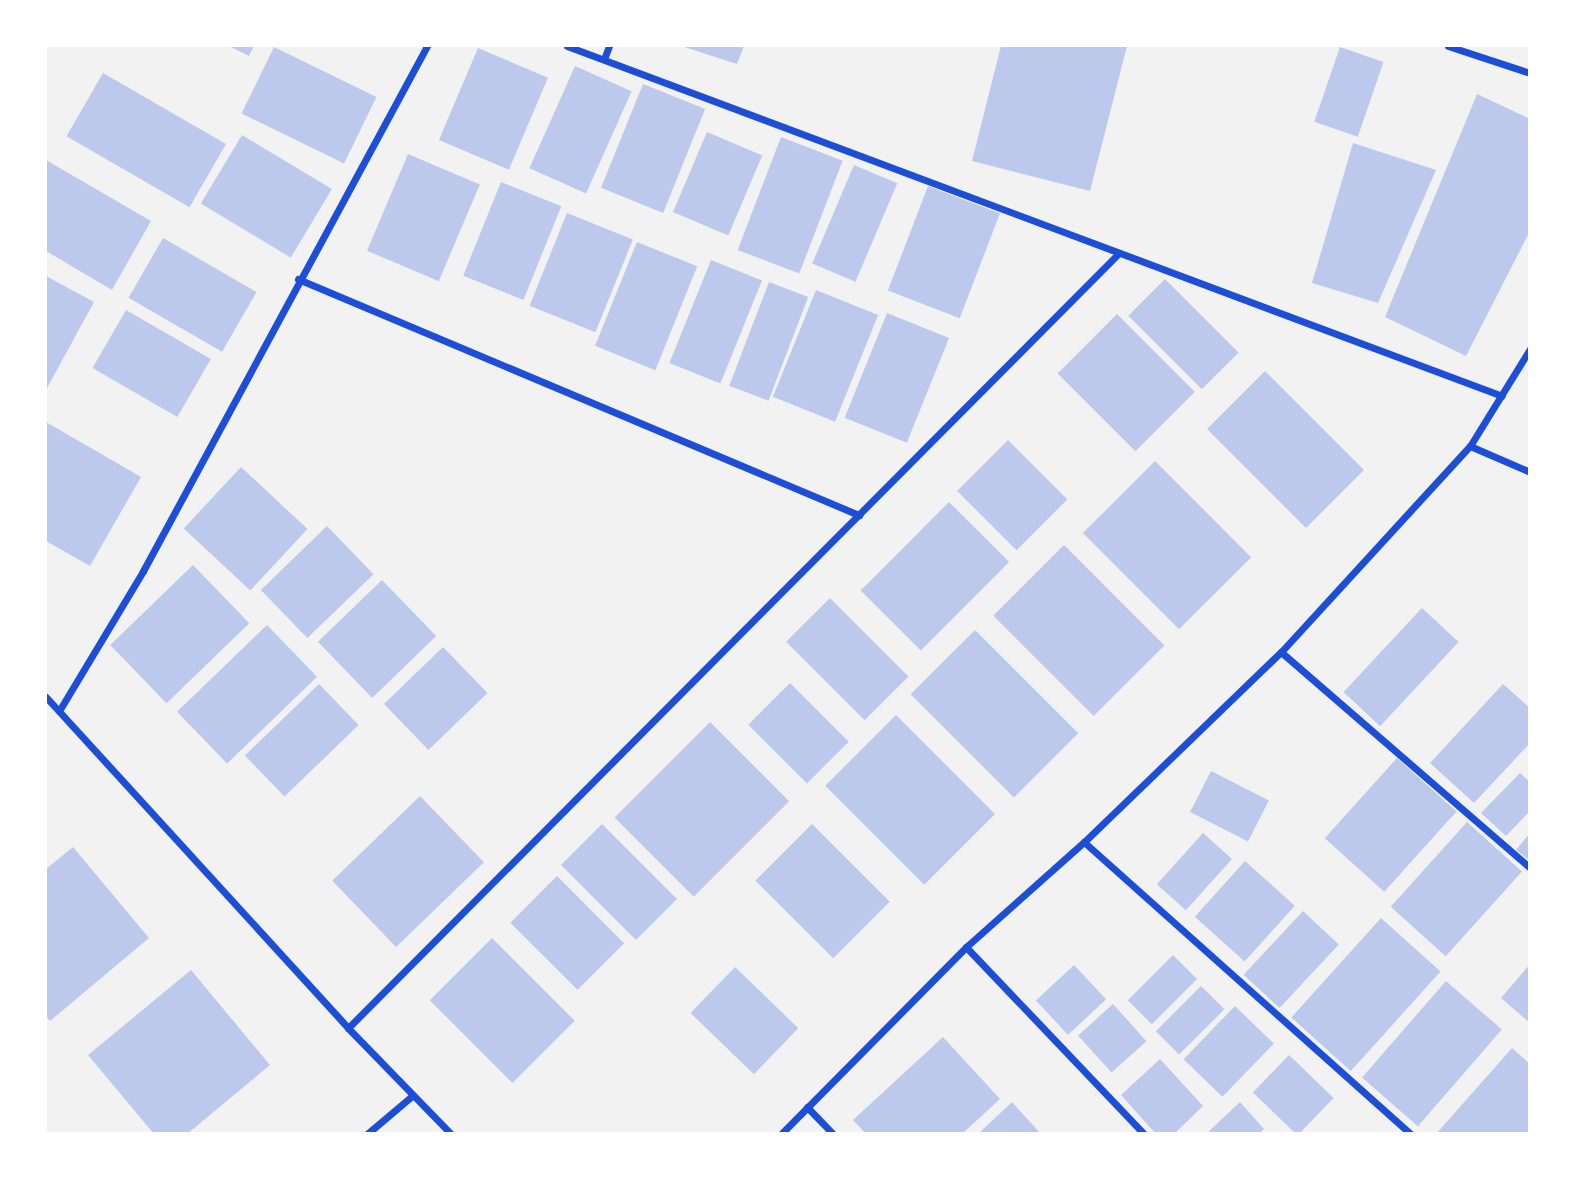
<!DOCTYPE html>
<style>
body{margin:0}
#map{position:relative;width:1575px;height:1179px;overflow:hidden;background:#f2f2f2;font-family:Lora,serif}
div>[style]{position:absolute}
.building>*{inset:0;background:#bdc9ec;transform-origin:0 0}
.minor>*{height:7px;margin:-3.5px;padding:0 3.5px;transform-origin:3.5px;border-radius:3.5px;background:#1d4ed8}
span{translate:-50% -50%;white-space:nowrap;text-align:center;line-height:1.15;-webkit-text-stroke:7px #fff;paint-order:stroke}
.frame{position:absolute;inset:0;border:47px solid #fff;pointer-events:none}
</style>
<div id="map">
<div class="building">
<div style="clip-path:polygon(229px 46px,254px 46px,249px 56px)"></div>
<div style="clip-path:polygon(681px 46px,744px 46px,737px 64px)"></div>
<div style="clip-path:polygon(1001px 46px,1127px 46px,1090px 191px,972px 161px)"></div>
<div style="left:274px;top:47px;width:114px;height:74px;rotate:26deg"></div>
<div style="left:1340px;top:47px;width:46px;height:79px;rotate:19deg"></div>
<div style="left:478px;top:48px;width:76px;height:100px;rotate:23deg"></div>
<div style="left:575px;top:66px;width:62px;height:112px;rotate:24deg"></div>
<div style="left:103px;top:73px;width:142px;height:73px;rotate:30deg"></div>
<div style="left:643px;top:84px;width:67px;height:112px;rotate:22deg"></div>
<div style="clip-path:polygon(1477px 94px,1530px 119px,1530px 231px,1466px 356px,1385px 317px)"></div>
<div style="left:707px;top:132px;width:60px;height:87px;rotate:23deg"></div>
<div style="left:242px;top:135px;width:105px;height:80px;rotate:31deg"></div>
<div style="left:781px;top:137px;width:66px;height:121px;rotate:21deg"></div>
<div style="clip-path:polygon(1353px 143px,1436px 170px,1378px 303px,1312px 283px)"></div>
<div style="left:408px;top:154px;width:78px;height:105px;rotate:23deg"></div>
<div style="clip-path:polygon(46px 160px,151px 221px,112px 290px,46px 251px)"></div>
<div style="left:854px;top:165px;width:47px;height:107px;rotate:23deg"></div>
<div style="left:501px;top:182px;width:65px;height:101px;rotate:22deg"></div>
<div style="left:928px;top:186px;width:77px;height:112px;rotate:21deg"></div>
<div style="left:567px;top:213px;width:71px;height:100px;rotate:22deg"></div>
<div style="left:163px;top:238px;width:108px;height:69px;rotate:30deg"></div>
<div style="left:637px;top:242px;width:65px;height:112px;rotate:22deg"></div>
<div style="left:711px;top:260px;width:55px;height:111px;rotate:22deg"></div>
<div style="clip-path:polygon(46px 276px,94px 302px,46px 390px)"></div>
<div style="left:1165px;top:279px;width:104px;height:52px;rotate:45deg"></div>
<div style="left:769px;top:282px;width:42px;height:111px;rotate:21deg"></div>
<div style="left:816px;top:290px;width:67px;height:115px;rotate:22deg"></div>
<div style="left:126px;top:310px;width:98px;height:67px;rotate:30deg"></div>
<div style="left:887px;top:313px;width:67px;height:113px;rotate:22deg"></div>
<div style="left:1117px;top:314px;width:110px;height:84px;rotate:45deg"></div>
<div style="left:1265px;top:371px;width:140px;height:82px;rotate:45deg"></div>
<div style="clip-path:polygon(46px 422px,141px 477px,90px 566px,46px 541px)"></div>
<div style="left:1008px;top:440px;width:84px;height:72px;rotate:45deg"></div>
<div style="left:1155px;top:461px;width:136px;height:102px;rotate:45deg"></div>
<div style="left:241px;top:467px;width:91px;height:84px;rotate:43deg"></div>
<div style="left:949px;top:502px;width:85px;height:125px;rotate:45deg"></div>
<div style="left:327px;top:526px;width:67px;height:92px;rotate:46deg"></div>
<div style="left:1064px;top:545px;width:142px;height:100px;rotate:45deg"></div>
<div style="left:193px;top:565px;width:81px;height:115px;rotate:46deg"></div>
<div style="left:382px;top:580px;width:78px;height:89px;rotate:46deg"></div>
<div style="left:830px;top:598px;width:111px;height:62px;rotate:45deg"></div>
<div style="left:1422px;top:608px;width:50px;height:115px;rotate:43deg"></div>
<div style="left:267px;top:625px;width:72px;height:125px;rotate:46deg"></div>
<div style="left:975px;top:630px;width:146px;height:91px;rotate:45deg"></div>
<div style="left:443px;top:647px;width:64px;height:82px;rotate:46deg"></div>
<div style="left:790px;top:683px;width:83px;height:59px;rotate:45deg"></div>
<div style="left:319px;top:684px;width:57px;height:103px;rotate:46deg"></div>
<div style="clip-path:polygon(1503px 684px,1530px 708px,1530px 743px,1474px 803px,1430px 763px)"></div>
<div style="left:896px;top:715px;width:140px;height:100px;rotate:45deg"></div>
<div style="left:710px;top:722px;width:112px;height:135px;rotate:45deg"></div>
<div style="left:1397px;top:758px;width:80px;height:108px;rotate:42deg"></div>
<div style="left:1211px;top:771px;width:65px;height:46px;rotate:27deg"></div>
<div style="clip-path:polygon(1520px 773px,1530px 782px,1530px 811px,1506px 836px,1481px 813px)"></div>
<div style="left:420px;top:796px;width:92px;height:122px;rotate:46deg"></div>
<div style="left:1467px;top:822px;width:74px;height:114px;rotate:42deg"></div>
<div style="left:602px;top:824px;width:106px;height:58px;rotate:45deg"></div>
<div style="left:812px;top:824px;width:110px;height:80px;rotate:45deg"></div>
<div style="left:1203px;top:833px;width:39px;height:69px;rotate:42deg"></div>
<div style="clip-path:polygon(1530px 833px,1530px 861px,1516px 850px)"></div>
<div style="clip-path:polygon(73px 847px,149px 938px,50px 1021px,46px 1016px,46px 869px)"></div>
<div style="left:1245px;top:861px;width:67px;height:75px;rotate:42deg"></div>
<div style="left:557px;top:876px;width:95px;height:66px;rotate:45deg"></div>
<div style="left:1303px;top:911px;width:49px;height:87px;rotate:43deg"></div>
<div style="left:1381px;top:918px;width:80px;height:134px;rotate:42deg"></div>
<div style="left:492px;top:938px;width:117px;height:88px;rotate:45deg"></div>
<div style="left:1173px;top:955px;width:34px;height:64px;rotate:45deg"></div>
<div style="clip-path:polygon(1530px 964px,1530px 1023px,1501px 998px)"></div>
<div style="left:1074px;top:965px;width:47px;height:52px;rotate:47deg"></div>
<div style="left:735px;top:967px;width:88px;height:64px;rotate:44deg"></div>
<div style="clip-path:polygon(191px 970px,270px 1065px,187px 1134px,154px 1134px,88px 1055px)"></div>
<div style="left:1446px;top:981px;width:74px;height:128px;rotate:41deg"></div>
<div style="left:1201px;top:986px;width:33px;height:64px;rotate:45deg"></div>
<div style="left:1113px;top:1004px;width:50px;height:47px;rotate:48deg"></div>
<div style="left:1235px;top:1006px;width:54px;height:74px;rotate:44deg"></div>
<div style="clip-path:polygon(943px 1037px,1000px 1099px,962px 1134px,866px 1134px,853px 1120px)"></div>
<div style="clip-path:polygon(1512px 1048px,1530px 1064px,1530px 1134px,1436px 1134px)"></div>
<div style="left:1289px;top:1055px;width:62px;height:52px;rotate:44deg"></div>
<div style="clip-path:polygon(1160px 1059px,1203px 1106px,1174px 1134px,1156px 1134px,1121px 1095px)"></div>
<div style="clip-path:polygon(1012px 1102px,1041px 1134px,978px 1134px)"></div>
<div style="clip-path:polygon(1240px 1102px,1264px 1129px,1259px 1134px,1206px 1134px)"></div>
</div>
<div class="minor">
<div style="left:567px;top:46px;width:998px;rotate:20.52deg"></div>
<div style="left:1448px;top:46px;width:86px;rotate:18.2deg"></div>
<div style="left:604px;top:59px;width:14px;rotate:-69deg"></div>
<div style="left:298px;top:279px;width:609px;rotate:22.82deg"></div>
<div style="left:1470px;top:446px;width:65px;rotate:23.4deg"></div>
<div style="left:1281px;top:652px;width:330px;rotate:40.9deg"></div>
<div style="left:46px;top:697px;width:448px;rotate:47.6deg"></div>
<div style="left:348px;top:1028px;width:148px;rotate:45.8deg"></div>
<div style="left:59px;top:711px;width:163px;rotate:-59deg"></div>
<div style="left:143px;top:571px;width:597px;rotate:-61.59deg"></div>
<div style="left:1084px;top:842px;width:438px;rotate:41.8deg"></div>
<div style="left:966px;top:947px;width:258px;rotate:46.4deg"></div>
<div style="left:348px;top:1028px;width:1093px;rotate:-45.15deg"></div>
<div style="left:807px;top:1107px;width:37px;rotate:46deg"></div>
<div style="left:367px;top:1134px;width:59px;rotate:-40.2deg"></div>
<div style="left:781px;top:1134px;width:263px;rotate:-45.3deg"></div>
<div style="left:966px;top:947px;width:158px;rotate:-41.7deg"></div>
<div style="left:1084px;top:842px;width:274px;rotate:-44deg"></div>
<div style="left:1281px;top:652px;width:280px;rotate:-47.5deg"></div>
<div style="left:1470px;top:446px;width:114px;rotate:-58.3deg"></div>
</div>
<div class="frame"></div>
</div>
